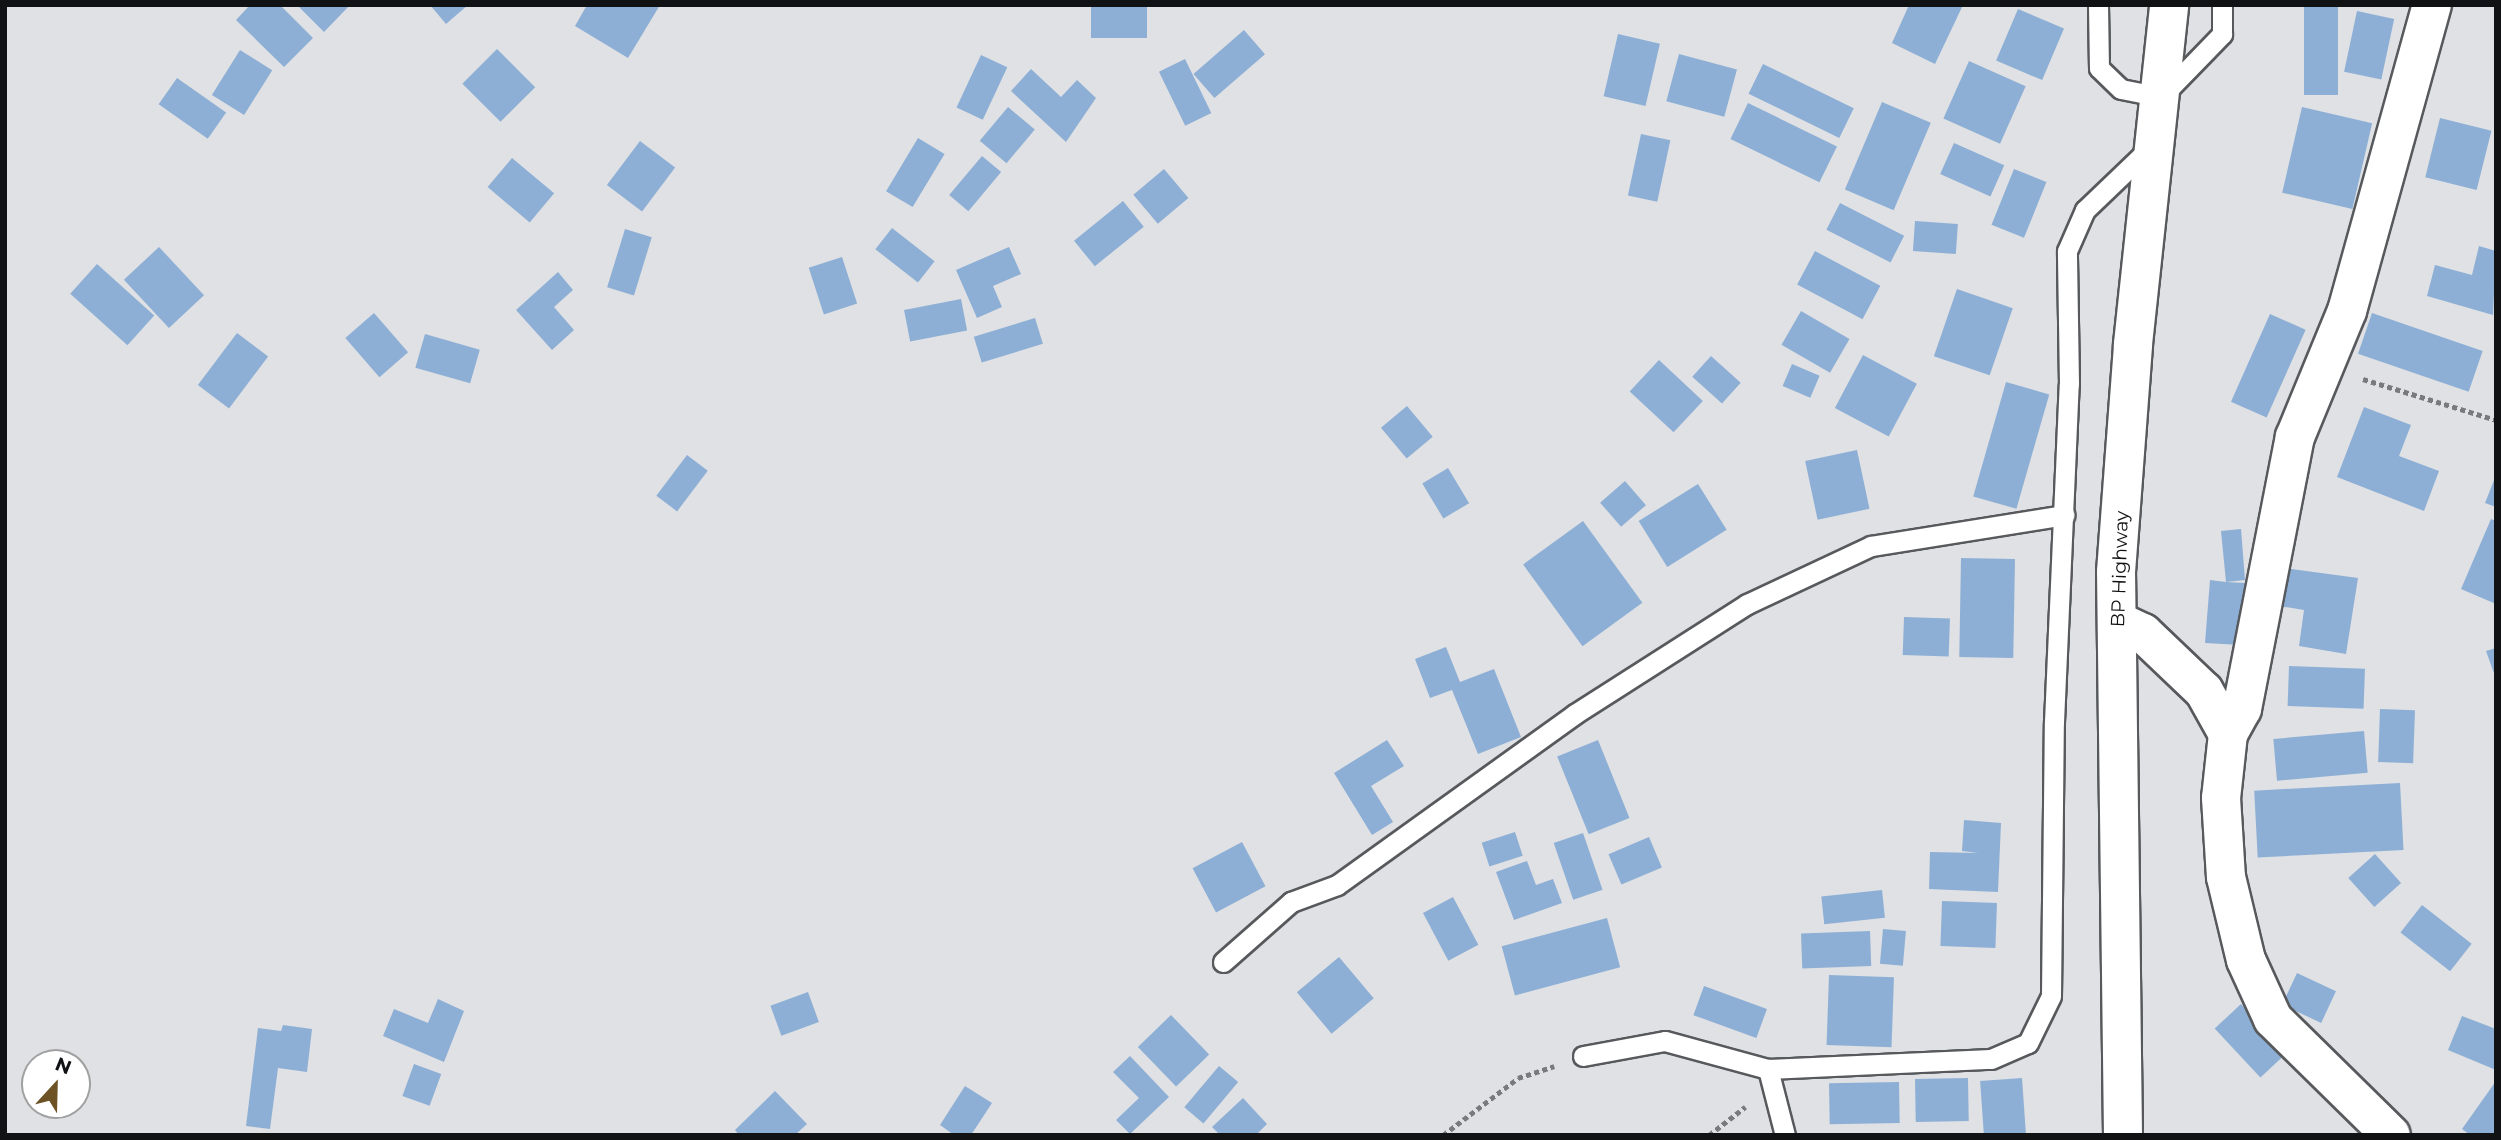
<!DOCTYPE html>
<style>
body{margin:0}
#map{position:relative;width:2501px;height:1140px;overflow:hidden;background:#dfe1e4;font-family:Montserrat,sans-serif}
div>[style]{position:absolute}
.building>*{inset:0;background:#8eafd5;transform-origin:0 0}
.path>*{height:4.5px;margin-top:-2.25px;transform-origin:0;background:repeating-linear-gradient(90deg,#797a7c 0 5px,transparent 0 8.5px)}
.roads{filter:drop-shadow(2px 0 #57595c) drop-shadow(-2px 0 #57595c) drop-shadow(0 2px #57595c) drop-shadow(0 -2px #57595c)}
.service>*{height:19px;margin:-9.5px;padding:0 9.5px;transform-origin:9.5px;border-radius:9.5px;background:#fff}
.minor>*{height:38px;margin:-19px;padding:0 19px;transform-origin:19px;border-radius:19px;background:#fff}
.trunk>*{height:38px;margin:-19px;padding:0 19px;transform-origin:19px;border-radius:19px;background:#fff}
span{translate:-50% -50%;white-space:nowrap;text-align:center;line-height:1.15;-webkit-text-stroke:5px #fff;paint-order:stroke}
.street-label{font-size:19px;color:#111213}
.frame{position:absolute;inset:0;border:7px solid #111213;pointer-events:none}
.north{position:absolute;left:21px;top:1049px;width:70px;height:70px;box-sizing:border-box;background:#fff;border:2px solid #a0a0a1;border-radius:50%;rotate:22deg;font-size:19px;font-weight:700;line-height:28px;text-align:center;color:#111213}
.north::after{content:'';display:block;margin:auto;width:24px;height:32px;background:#6c5224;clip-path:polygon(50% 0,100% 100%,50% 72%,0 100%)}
</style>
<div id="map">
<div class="building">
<div style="clip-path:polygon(250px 5px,280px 5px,313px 38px,284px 67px,236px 20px)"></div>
<div style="clip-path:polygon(297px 5px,350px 5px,324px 32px)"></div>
<div style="clip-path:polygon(430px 5px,468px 5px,446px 24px)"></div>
<div style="clip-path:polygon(587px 5px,660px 5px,628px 58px,575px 26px)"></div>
<div style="left:1091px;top:5px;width:56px;height:33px"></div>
<div style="clip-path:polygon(1909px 5px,1963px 5px,1935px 64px,1892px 43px)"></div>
<div style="left:2304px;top:5px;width:34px;height:90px"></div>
<div style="left:2018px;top:9px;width:50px;height:56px;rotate:23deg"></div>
<div style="left:2357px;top:11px;width:38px;height:62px;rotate:12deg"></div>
<div style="left:1244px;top:30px;width:32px;height:67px;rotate:49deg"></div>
<div style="left:1618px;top:34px;width:43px;height:64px;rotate:13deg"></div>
<div style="left:497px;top:49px;width:54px;height:49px;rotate:45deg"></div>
<div style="left:240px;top:50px;width:38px;height:53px;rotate:32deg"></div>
<div style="left:1679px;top:54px;width:60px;height:49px;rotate:15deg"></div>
<div style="left:981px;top:55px;width:29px;height:58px;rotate:25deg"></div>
<div style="left:1185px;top:59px;width:60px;height:29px;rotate:64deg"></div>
<div style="left:1969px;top:61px;width:62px;height:63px;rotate:24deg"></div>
<div style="left:1763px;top:64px;width:101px;height:33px;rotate:26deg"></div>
<div style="clip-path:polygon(1031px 69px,1061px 97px,1077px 80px,1096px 98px,1066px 142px,1011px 91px)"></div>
<div style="left:177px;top:78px;width:60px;height:32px;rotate:35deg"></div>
<div style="left:1882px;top:102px;width:53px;height:95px;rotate:23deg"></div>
<div style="left:1748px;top:103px;width:99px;height:40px;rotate:26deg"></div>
<div style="left:1008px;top:107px;width:35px;height:44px;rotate:40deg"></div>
<div style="left:2302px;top:107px;width:72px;height:88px;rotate:13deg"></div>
<div style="left:2440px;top:118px;width:53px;height:61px;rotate:14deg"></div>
<div style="left:1641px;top:134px;width:30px;height:63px;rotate:12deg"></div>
<div style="left:918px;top:138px;width:31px;height:62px;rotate:31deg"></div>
<div style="left:640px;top:141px;width:44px;height:55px;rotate:37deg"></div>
<div style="left:1954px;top:143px;width:55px;height:34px;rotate:24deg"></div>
<div style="left:982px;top:156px;width:25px;height:51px;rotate:40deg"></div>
<div style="left:512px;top:158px;width:55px;height:38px;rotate:40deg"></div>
<div style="left:1164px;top:169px;width:38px;height:40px;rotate:50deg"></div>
<div style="left:2014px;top:169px;width:35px;height:60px;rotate:22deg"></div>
<div style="left:1123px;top:201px;width:33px;height:63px;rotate:51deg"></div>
<div style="left:1840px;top:203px;width:72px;height:30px;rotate:27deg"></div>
<div style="left:1915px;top:221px;width:43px;height:30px;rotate:4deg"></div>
<div style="left:892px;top:228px;width:54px;height:27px;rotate:38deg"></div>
<div style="left:625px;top:229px;width:28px;height:61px;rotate:17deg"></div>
<div style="clip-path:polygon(2479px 246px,2496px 251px,2493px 315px,2427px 296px,2435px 265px,2472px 275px)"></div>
<div style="left:159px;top:247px;width:66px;height:48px;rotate:47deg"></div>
<div style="clip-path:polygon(1009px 247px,1021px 274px,993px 286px,1002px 307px,977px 318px,956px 270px)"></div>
<div style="left:1815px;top:251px;width:74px;height:38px;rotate:28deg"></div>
<div style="left:842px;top:257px;width:49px;height:35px;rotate:72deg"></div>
<div style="left:97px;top:264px;width:77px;height:40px;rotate:42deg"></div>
<div style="clip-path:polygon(558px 272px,573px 290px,554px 307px,574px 330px,552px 350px,516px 310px)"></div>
<div style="left:1957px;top:289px;width:59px;height:71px;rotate:19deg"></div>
<div style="left:961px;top:299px;width:32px;height:58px;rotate:79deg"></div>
<div style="left:1801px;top:311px;width:56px;height:39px;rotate:30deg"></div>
<div style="left:374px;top:313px;width:52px;height:38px;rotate:49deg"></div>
<div style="left:2372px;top:313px;width:117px;height:43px;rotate:19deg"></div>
<div style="left:2270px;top:314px;width:39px;height:96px;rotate:24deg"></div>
<div style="left:1035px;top:318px;width:27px;height:64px;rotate:73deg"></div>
<div style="left:237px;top:333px;width:39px;height:65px;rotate:37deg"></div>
<div style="left:425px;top:334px;width:57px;height:35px;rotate:16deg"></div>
<div style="left:1863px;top:355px;width:61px;height:60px;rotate:28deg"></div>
<div style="left:1711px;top:356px;width:40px;height:28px;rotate:42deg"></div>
<div style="left:1659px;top:360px;width:60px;height:43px;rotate:43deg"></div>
<div style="left:1792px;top:364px;width:30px;height:24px;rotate:23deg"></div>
<div style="left:2006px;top:382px;width:45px;height:119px;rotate:16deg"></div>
<div style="left:1407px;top:406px;width:40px;height:34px;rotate:50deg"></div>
<div style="clip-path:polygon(2364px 407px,2411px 425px,2399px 456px,2439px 471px,2424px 511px,2337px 477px)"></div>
<div style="left:1857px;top:450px;width:60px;height:53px;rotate:78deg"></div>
<div style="left:687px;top:455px;width:26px;height:51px;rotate:37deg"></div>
<div style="left:1448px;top:468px;width:41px;height:30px;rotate:59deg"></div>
<div style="clip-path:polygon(2496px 475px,2496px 507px,2485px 503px)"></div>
<div style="left:1625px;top:481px;width:32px;height:33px;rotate:49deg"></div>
<div style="left:1698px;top:484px;width:54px;height:70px;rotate:58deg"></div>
<div style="clip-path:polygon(2491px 519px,2496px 521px,2496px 604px,2461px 589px)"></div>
<div style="left:1583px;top:521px;width:101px;height:74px;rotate:54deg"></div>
<div style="clip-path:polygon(2241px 529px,2245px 580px,2226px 582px,2246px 583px,2241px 645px,2205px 643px,2210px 580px,2226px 582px,2221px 531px)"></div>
<div style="left:1961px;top:558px;width:54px;height:99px;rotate:1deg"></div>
<div style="clip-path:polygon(2285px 568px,2358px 578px,2346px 654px,2299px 646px,2304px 610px,2279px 606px)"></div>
<div style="left:1904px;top:617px;width:46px;height:38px;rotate:2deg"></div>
<div style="clip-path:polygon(1446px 647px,1460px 682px,1494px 669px,1521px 737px,1478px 754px,1452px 690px,1430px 698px,1415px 659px)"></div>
<div style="clip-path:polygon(2496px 648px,2496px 676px,2495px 676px,2486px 651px)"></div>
<div style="left:2289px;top:666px;width:76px;height:40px;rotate:2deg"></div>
<div style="left:2380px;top:709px;width:35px;height:53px;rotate:2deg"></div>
<div style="left:2364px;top:731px;width:42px;height:91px;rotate:85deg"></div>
<div style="clip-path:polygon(1387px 740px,1404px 766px,1371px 786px,1393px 822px,1372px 835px,1334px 773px)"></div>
<div style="left:1598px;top:740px;width:84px;height:44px;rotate:68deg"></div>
<div style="left:2400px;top:783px;width:67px;height:146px;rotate:87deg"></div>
<div style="clip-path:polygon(1964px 820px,2001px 823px,1998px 892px,1929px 889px,1930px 852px,1978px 853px,1962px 851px)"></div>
<div style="left:1515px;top:832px;width:25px;height:35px;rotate:72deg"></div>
<div style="left:1583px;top:833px;width:60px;height:31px;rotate:71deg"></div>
<div style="left:1649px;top:837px;width:33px;height:44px;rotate:67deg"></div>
<div style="left:1242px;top:842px;width:50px;height:56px;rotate:62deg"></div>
<div style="left:2375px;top:854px;width:39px;height:36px;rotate:48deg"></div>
<div style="clip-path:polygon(1527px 861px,1536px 885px,1553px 879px,1562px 903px,1514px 920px,1496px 872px)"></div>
<div style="left:1882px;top:890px;width:28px;height:61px;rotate:84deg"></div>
<div style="left:1453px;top:897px;width:54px;height:34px;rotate:62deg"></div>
<div style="left:1942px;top:901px;width:55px;height:45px;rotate:2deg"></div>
<div style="left:2422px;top:905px;width:63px;height:35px;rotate:38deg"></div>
<div style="left:1607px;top:918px;width:51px;height:109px;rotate:75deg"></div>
<div style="left:1883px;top:929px;width:23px;height:35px;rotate:5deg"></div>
<div style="left:1870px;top:931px;width:35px;height:69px;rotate:88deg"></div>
<div style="left:1339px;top:957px;width:54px;height:55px;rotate:50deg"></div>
<div style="left:2297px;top:973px;width:43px;height:35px;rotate:25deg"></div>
<div style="left:1829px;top:975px;width:65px;height:70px;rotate:2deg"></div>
<div style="left:1704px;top:986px;width:67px;height:31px;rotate:20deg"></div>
<div style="left:808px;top:992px;width:32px;height:40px;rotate:70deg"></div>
<div style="clip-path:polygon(438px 999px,464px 1011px,444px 1062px,383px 1036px,394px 1009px,428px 1023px)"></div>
<div style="left:2241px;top:1004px;width:67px;height:36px;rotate:47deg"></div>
<div style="left:1171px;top:1015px;width:55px;height:46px;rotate:46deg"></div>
<div style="clip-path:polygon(2462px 1016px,2496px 1029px,2496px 1070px,2448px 1050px)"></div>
<div style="clip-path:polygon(283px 1025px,312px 1029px,307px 1072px,278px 1068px,270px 1129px,246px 1126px,258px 1028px,281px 1031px)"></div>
<div style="clip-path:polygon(1130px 1056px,1169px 1097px,1130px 1134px,1116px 1120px,1139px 1098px,1113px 1072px)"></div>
<div style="left:414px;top:1064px;width:29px;height:34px;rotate:20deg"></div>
<div style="left:1219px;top:1066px;width:25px;height:54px;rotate:40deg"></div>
<div style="left:1968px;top:1078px;width:43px;height:53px;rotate:89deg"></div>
<div style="left:2022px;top:1078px;width:56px;height:42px;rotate:86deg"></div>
<div style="clip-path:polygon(2496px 1081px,2496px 1135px,2470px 1135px,2462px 1129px)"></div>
<div style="left:1899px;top:1082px;width:41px;height:70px;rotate:89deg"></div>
<div style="clip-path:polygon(965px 1086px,992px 1103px,971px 1135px,954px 1135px,940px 1125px)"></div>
<div style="clip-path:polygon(775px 1091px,807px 1124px,795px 1135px,739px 1135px,735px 1130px)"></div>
<div style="clip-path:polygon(1243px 1098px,1267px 1124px,1256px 1135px,1220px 1135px,1212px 1127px)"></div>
</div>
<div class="path">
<div style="left:2363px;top:379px;width:139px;rotate:17.1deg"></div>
<div style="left:1443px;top:1135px;width:94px;rotate:-37.2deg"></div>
<div style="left:1518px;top:1078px;width:38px;rotate:-18deg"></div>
<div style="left:1709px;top:1135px;width:46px;rotate:-37.9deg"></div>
</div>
<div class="roads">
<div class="service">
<div style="left:2098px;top:5px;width:63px;rotate:89.1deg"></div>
<div style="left:2099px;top:68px;width:30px;rotate:44deg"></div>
<div style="left:2121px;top:89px;width:41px;rotate:11.3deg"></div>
<div style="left:2161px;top:97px;width:88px;rotate:-45.9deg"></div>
<div style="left:2222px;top:34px;width:29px;rotate:-90deg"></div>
<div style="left:1223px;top:962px;width:91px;rotate:-41.4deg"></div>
<div style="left:1291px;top:902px;width:49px;rotate:-20.3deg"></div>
<div style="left:1337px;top:885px;width:293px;rotate:-35.7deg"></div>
<div style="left:1575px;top:714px;width:204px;rotate:-32.6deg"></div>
<div style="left:1747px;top:604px;width:137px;rotate:-25.1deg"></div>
<div style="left:1871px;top:546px;width:196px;rotate:-9.1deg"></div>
<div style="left:1583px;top:1056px;width:83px;rotate:-10.4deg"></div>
<div style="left:1665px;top:1041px;width:107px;rotate:15.2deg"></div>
<div style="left:1768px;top:1069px;width:223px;rotate:-2.6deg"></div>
<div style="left:1991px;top:1059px;width:40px;rotate:-23.4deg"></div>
<div style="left:2028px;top:1043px;width:52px;rotate:-63.9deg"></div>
<div style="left:2051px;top:996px;width:274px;rotate:-89.4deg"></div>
<div style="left:2054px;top:722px;width:338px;rotate:-87.5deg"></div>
<div style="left:2069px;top:384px;width:133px;rotate:-90.9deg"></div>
<div style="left:2067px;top:251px;width:45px;rotate:-66.3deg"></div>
<div style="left:2085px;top:210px;width:93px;rotate:-43.7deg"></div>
<div style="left:1768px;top:1069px;width:68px;rotate:75.6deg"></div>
</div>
<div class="minor">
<div style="left:2117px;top:621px;width:29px;rotate:25deg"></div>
<div style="left:2143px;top:633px;width:84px;rotate:43.6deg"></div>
<div style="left:2204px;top:691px;width:49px;rotate:60.8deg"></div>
<div style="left:2228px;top:734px;width:64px;rotate:96.2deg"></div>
<div style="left:2221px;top:798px;width:79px;rotate:86.4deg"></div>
<div style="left:2226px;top:877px;width:85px;rotate:76.5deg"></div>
<div style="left:2246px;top:960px;width:65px;rotate:65.4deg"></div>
<div style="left:2273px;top:1019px;width:165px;rotate:44.5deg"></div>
<div style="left:2228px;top:734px;width:29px;rotate:-61deg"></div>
<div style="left:2242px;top:709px;width:277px;rotate:-79deg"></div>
<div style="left:2295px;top:437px;width:136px;rotate:-67.6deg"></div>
<div style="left:2347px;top:311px;width:318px;rotate:-74.5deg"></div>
</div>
<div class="trunk">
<div style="left:2123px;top:1135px;width:563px;rotate:-90.71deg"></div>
<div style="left:2116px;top:572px;width:229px;rotate:-85.7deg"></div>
<div style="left:2133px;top:344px;width:341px;rotate:-83.9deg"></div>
</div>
</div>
<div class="street-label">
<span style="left:2120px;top:569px;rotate:-88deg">BP Highway</span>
</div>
<div class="frame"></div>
<div class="north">N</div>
</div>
